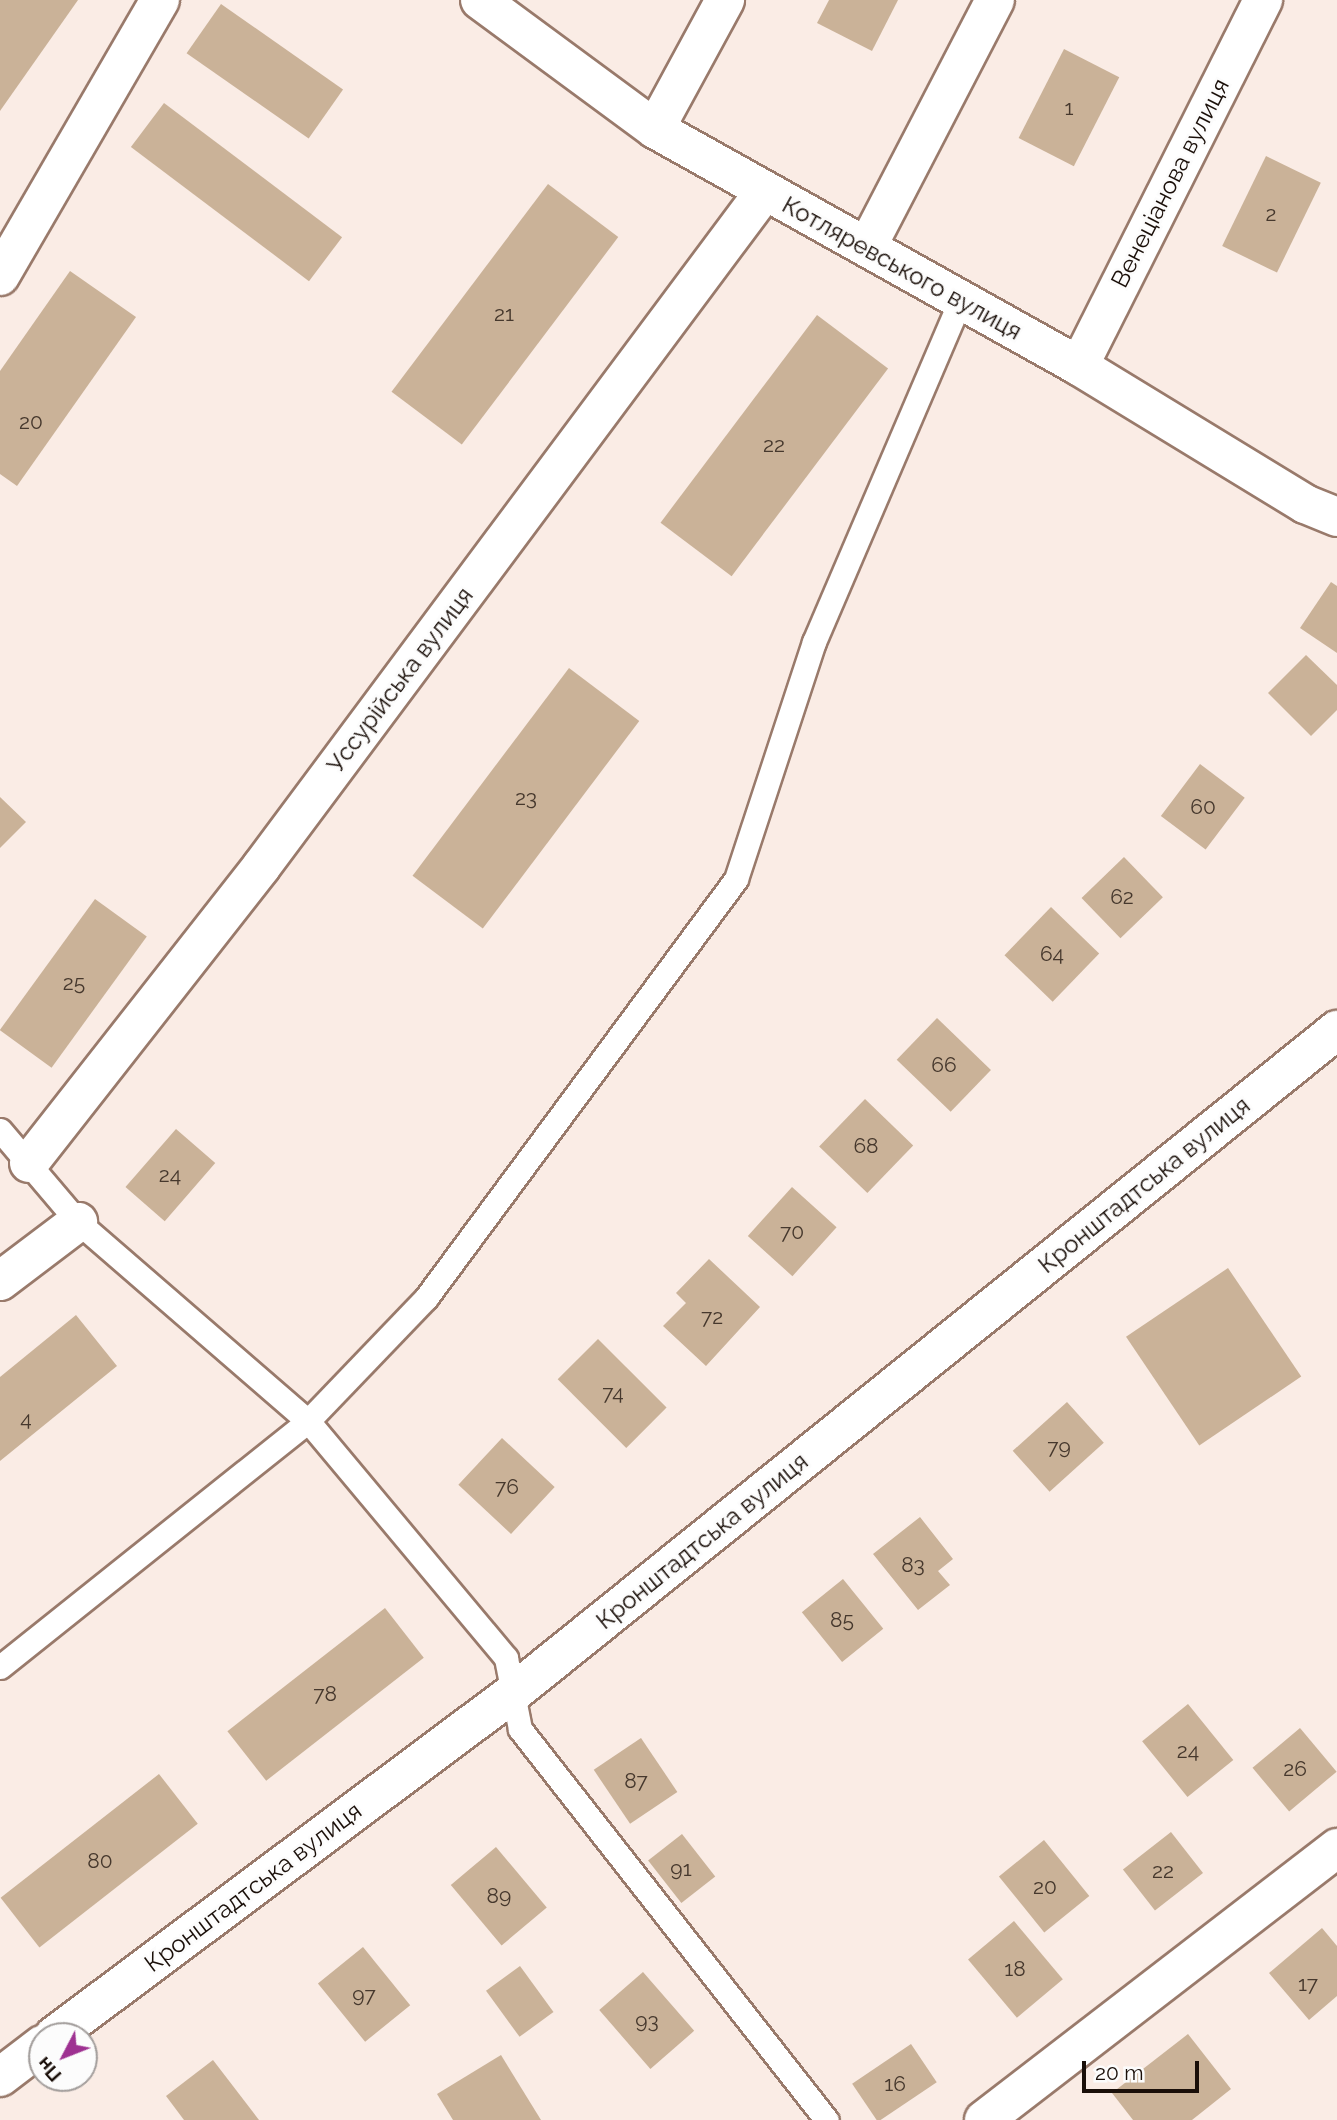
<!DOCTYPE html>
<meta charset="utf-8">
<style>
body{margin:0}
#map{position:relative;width:1337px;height:2120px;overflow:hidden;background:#faece5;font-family:Raleway,sans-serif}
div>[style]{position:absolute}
.building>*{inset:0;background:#cab298;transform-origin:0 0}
.roads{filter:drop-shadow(2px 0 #997a6b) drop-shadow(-2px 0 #997a6b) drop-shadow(0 2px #997a6b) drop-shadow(0 -2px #997a6b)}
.service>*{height:23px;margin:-11.5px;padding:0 11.5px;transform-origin:11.5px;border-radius:11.5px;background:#fff}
.minor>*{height:38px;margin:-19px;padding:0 19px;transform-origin:19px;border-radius:19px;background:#fff}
.tertiary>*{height:38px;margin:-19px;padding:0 19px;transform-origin:19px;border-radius:19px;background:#fff}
span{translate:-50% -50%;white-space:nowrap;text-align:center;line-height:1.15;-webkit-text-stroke:5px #fcfcfc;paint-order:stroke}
.number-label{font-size:21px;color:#46382d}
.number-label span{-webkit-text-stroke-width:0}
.street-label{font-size:24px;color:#1a0f09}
.north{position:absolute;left:28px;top:2022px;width:70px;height:70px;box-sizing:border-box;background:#fcfcfc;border:2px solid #a29d9b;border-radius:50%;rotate:228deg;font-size:19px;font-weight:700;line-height:28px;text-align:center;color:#1a0f09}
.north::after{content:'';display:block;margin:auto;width:24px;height:32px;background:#9e3191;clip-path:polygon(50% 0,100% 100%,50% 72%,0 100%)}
.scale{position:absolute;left:1082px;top:2061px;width:117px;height:32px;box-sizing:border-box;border:4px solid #1a0f09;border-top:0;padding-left:9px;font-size:21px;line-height:24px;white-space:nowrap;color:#1a0f09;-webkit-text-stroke:5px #fcfcfc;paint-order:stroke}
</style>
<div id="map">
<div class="building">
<div style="clip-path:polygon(0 0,78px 0,0 111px)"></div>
<div style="clip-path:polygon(829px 0,898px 0,872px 51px,817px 23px)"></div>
<div style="left:221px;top:4px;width:149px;height:60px;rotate:35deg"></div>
<div style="left:1064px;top:49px;width:62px;height:100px;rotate:27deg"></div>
<div style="left:164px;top:103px;width:223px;height:55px;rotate:37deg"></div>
<div style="left:1266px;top:156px;width:61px;height:100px;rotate:26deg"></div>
<div style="left:548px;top:184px;width:88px;height:260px;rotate:37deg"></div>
<div style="clip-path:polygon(70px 271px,136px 317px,17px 486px,0 474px,0 371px)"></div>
<div style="left:817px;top:315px;width:89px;height:260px;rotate:37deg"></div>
<div style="clip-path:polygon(1331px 582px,1337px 586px,1337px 653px,1300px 628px)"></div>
<div style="clip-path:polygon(1306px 655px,1337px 685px,1337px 710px,1311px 736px,1268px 693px)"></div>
<div style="left:569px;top:668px;width:88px;height:260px;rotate:37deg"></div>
<div style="left:1200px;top:764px;width:56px;height:65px;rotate:37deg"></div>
<div style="clip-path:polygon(0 797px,26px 822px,0 848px)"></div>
<div style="left:1124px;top:857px;width:56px;height:59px;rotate:46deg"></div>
<div style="left:95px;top:899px;width:64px;height:162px;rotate:36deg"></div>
<div style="left:1051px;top:907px;width:67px;height:67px;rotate:44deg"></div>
<div style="left:937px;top:1018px;width:75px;height:58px;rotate:44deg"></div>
<div style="left:865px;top:1099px;width:67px;height:66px;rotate:44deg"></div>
<div style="left:176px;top:1129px;width:52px;height:77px;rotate:41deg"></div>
<div style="left:792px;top:1187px;width:60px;height:66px;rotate:42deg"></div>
<div style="clip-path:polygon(709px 1259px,760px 1307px,706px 1366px,663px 1326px,686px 1303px,676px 1293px)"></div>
<div style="left:1228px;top:1268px;width:131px;height:123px;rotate:56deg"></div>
<div style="clip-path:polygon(76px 1315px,117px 1366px,0 1461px,0 1377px)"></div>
<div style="left:598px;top:1339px;width:97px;height:57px;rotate:45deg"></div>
<div style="left:1067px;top:1402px;width:55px;height:73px;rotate:48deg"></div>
<div style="left:502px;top:1438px;width:72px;height:64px;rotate:43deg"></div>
<div style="clip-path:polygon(920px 1517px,953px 1559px,938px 1571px,950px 1585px,918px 1610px,873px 1554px)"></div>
<div style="left:843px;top:1579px;width:64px;height:53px;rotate:51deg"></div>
<div style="left:385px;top:1608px;width:63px;height:200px;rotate:52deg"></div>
<div style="left:1188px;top:1704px;width:72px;height:59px;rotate:51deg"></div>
<div style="left:1300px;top:1728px;width:57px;height:62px;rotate:50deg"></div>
<div style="left:641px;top:1738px;width:65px;height:57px;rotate:56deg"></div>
<div style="left:159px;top:1774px;width:63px;height:201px;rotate:52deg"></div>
<div style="left:1171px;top:1832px;width:52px;height:61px;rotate:52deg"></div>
<div style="left:682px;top:1834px;width:54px;height:43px;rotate:52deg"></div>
<div style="left:1044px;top:1840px;width:72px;height:58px;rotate:51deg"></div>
<div style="left:496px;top:1847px;width:79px;height:59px;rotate:50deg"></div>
<div style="left:1014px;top:1921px;width:76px;height:60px;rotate:50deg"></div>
<div style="clip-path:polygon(1322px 1928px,1337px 1946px,1337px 1996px,1309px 2020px,1269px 1973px)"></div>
<div style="left:363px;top:1947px;width:75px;height:58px;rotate:51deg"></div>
<div style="left:520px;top:1966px;width:57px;height:42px;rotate:54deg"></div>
<div style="left:643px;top:1972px;width:78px;height:58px;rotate:49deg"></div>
<div style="clip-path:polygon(1188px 2034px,1231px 2089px,1192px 2120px,1133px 2120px,1112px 2093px)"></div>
<div style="left:911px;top:2044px;width:46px;height:71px;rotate:56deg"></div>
<div style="clip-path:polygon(501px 2055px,541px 2120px,453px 2120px,437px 2094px)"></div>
<div style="clip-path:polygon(213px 2060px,259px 2120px,184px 2120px,166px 2096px)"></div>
</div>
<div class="roads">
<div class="service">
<div style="left:0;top:1130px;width:121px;rotate:49.7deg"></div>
<div style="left:78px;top:1222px;width:304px;rotate:40.9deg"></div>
<div style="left:308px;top:1421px;width:309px;rotate:50.1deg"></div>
<div style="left:506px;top:1658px;width:72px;rotate:78.8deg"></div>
<div style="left:520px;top:1729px;width:497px;rotate:51.9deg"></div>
<div style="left:0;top:1667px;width:394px;rotate:-38.6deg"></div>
<div style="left:308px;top:1421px;width:170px;rotate:-46.2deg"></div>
<div style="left:426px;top:1298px;width:521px;rotate:-53.5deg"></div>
<div style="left:736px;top:879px;width:250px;rotate:-71.8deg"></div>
<div style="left:814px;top:642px;width:373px;rotate:-66.8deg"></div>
</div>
<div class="minor">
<div style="left:655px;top:129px;width:147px;rotate:-61.5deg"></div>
<div style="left:867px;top:247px;width:278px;rotate:-62.6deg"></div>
<div style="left:0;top:276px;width:319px;rotate:-59.9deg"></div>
<div style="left:1079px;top:366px;width:410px;rotate:-63.3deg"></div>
<div style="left:29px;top:1163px;width:376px;rotate:-51.9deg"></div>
<div style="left:261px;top:867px;width:842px;rotate:-53.31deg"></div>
<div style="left:0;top:1281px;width:98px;rotate:-37.1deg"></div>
<div style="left:984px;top:2120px;width:446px;rotate:-37.6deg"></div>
</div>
<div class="tertiary">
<div style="left:480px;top:0;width:217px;rotate:36.4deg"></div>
<div style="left:655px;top:129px;width:486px;rotate:29.2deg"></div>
<div style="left:1079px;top:366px;width:265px;rotate:31.4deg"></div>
<div style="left:1305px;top:504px;width:35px;rotate:22deg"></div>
<div style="left:54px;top:2036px;width:573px;rotate:-36.77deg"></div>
<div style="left:513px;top:1693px;width:1058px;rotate:-38.82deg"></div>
<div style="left:0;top:2077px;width:53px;rotate:-37.3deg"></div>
</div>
</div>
<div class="number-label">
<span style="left:1069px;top:108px">1</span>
<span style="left:1271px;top:214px">2</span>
<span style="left:504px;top:314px">21</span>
<span style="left:31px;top:422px">20</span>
<span style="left:774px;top:445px">22</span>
<span style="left:526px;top:798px">23</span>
<span style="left:1203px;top:807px">60</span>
<span style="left:1122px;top:897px">62</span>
<span style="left:1052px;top:954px">64</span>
<span style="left:74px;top:983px">25</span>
<span style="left:944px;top:1065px">66</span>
<span style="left:866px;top:1146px">68</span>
<span style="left:170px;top:1175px">24</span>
<span style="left:792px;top:1232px">70</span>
<span style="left:712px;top:1317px">72</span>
<span style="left:613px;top:1393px">74</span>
<span style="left:26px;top:1419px">4</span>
<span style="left:1059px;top:1447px">79</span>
<span style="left:507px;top:1487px">76</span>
<span style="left:913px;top:1565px">83</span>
<span style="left:842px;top:1620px">85</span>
<span style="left:325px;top:1694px">78</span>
<span style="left:1188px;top:1751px">24</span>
<span style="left:1295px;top:1769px">26</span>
<span style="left:636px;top:1781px">87</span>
<span style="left:100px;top:1861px">80</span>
<span style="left:681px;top:1869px">91</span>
<span style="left:1163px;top:1871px">22</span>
<span style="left:1045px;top:1887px">20</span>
<span style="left:499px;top:1896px">89</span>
<span style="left:1015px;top:1969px">18</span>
<span style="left:1308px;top:1984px">17</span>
<span style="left:364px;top:1995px">97</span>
<span style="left:647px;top:2021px">93</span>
<span style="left:895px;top:2084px">16</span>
</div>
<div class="street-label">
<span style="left:1170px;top:183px;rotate:-63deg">Венеціанова вулиця</span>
<span style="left:902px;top:268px;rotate:29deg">Котляревського вулиця</span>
<span style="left:400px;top:680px;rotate:-53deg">Уссурійська вулиця</span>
<span style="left:1144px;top:1185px;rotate:-39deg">Кронштадтська вулиця</span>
<span style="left:702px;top:1541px;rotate:-39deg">Кронштадтська вулиця</span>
<span style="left:253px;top:1887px;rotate:-37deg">Кронштадтська вулиця</span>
</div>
<div class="north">Пн</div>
<div class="scale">20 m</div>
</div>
